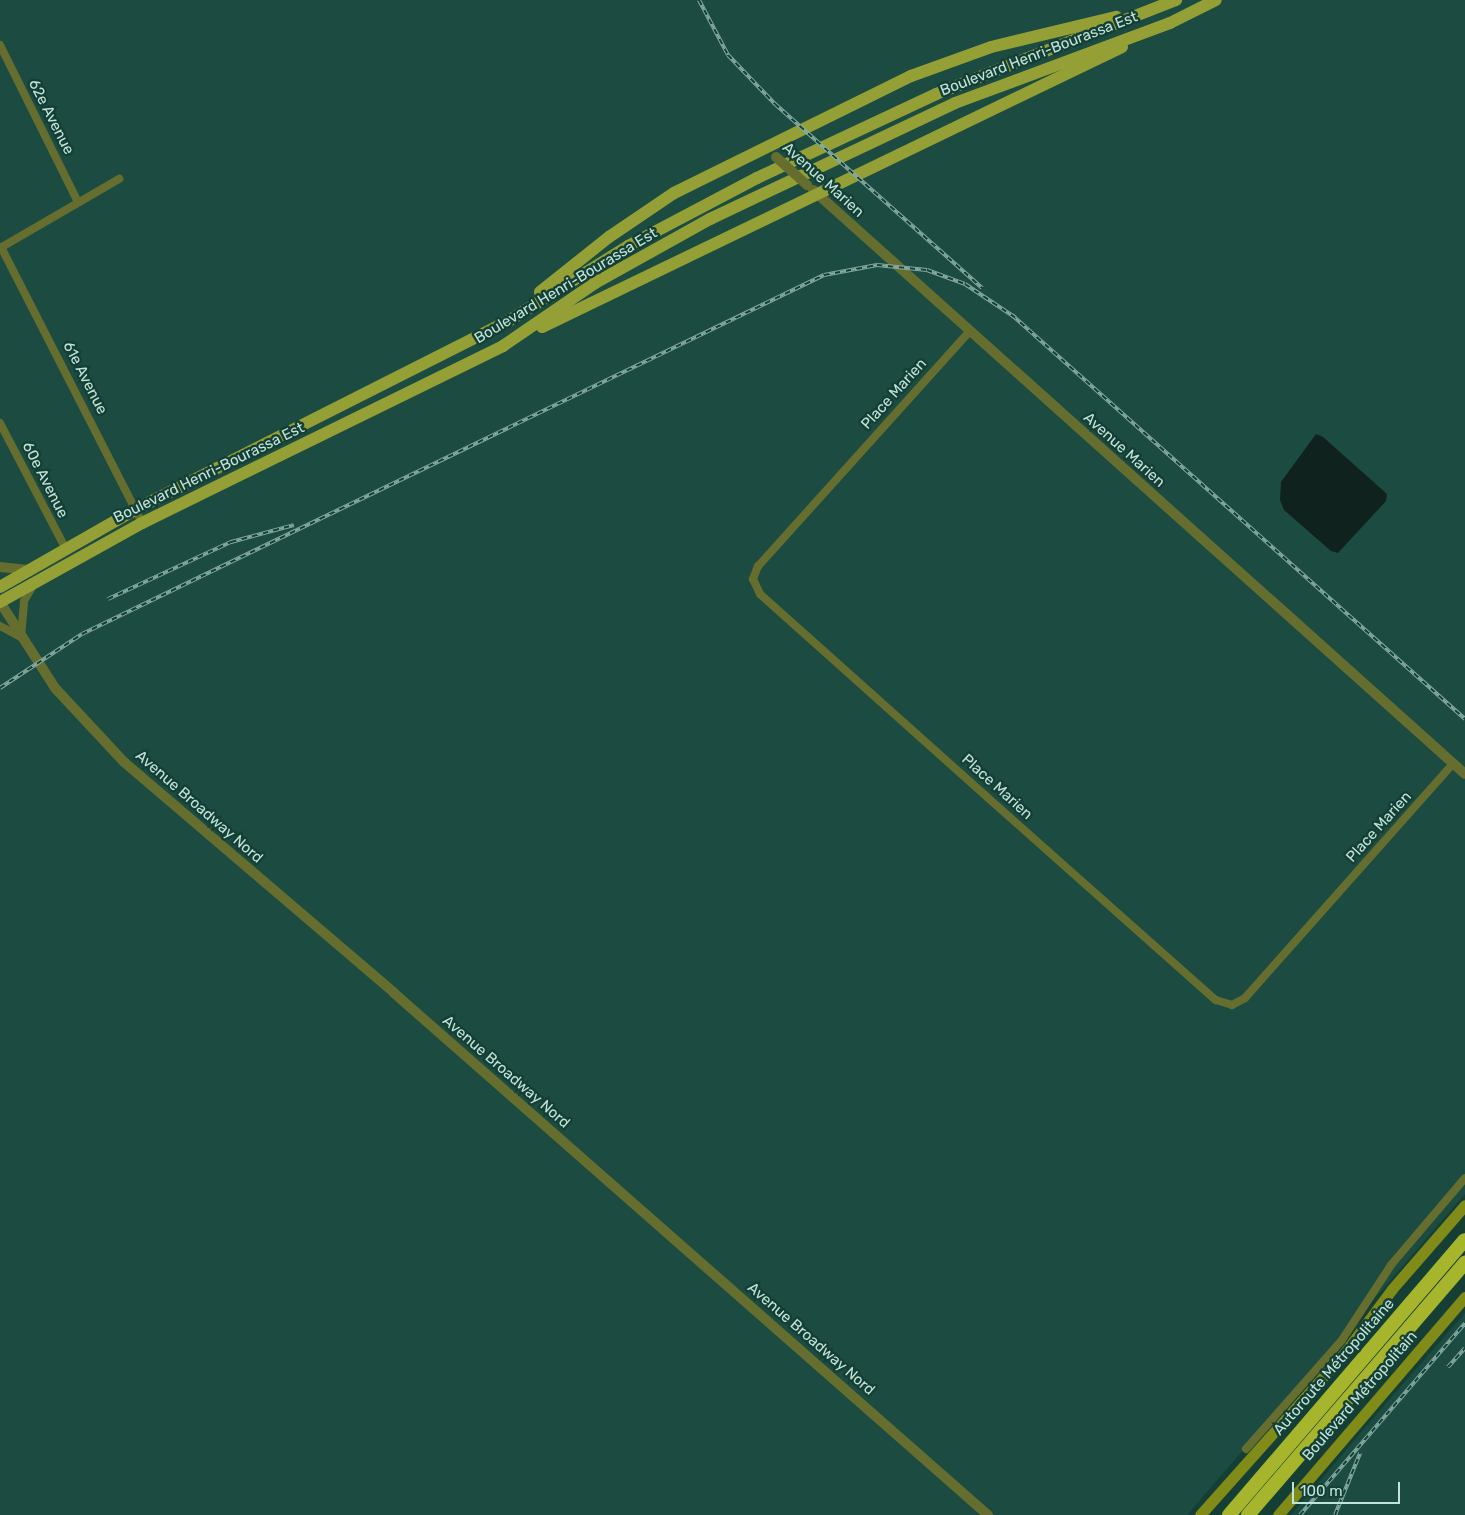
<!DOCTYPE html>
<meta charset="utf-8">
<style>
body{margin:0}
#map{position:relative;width:1465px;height:1515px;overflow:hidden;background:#153f35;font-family:Rubik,sans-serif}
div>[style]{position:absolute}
.built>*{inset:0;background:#1c4c41}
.water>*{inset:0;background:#10221e}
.minor>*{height:8px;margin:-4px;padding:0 4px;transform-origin:4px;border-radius:4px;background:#666e2f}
.tertiary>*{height:10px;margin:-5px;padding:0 5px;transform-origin:5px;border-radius:5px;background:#666e2f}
.secondary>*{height:11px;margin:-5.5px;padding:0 5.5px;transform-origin:5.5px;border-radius:5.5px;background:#808b18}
.primary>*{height:12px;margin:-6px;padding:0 6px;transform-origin:6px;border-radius:6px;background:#94a035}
.motorway>*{height:14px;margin:-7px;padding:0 7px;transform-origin:7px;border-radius:7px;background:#a6b52c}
.rail>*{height:4px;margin-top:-2px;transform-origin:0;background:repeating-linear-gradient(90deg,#153f35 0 5.5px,#84aaa0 0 11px);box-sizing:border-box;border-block:1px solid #84aaa0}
.tertiary-bridge>*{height:10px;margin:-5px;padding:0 5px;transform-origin:5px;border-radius:5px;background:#666e2f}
span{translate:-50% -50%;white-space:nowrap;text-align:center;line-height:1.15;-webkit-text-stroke:5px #153f35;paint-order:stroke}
.street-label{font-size:15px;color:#c0e4da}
.scale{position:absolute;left:1292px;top:1482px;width:108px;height:22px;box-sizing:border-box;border:2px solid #c0e4da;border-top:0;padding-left:6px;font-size:15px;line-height:18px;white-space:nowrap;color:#c0e4da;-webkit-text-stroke:4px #153f35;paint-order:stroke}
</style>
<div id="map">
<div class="built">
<div style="clip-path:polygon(0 0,1465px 0,1465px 1194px,1187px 1515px,0 1515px)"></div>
<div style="clip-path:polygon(1465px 1313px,1465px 1515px,1291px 1515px,1375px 1416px)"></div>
</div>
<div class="water">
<div style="clip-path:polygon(1316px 434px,1323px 437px,1387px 494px,1386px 501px,1338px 553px,1331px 551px,1284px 510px,1280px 500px,1281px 482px)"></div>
</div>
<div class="minor">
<div style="left:0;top:45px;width:175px;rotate:63.6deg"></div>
<div style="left:1px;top:247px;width:310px;rotate:62.9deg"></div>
<div style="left:0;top:248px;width:138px;rotate:-30.1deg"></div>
<div style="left:969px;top:332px;width:315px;rotate:132deg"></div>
<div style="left:758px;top:566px;width:14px;rotate:111deg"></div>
<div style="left:753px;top:579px;width:17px;rotate:65deg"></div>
<div style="left:760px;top:594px;width:305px;rotate:41.8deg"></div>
<div style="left:987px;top:797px;width:306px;rotate:41.6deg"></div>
<div style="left:1216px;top:1000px;width:17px;rotate:17deg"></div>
<div style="left:1232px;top:1005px;width:15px;rotate:-28deg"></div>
<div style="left:1245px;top:998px;width:313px;rotate:-48.4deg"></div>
<div style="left:0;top:423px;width:142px;rotate:62.4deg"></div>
<div style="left:0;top:626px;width:24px;rotate:28deg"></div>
<div style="left:21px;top:637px;width:36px;rotate:-85deg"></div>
<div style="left:24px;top:601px;width:16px;rotate:-60deg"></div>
<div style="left:1246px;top:1449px;width:145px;rotate:-48.6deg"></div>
<div style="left:1342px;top:1340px;width:90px;rotate:-56.8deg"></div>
<div style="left:1391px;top:1265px;width:114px;rotate:-49.6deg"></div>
</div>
<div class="tertiary">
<div style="left:813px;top:190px;width:875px;rotate:41.85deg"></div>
<div style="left:0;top:567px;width:30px;rotate:6deg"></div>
<div style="left:0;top:602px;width:102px;rotate:57.4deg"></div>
<div style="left:55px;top:688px;width:101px;rotate:47deg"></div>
<div style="left:124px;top:762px;width:355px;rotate:40.5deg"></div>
<div style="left:394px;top:993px;width:791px;rotate:41.31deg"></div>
</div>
<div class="secondary">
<div style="left:1200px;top:1515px;width:220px;rotate:-48.3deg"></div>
<div style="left:1346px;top:1351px;width:77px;rotate:-53.4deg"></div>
<div style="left:1392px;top:1289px;width:111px;rotate:-49deg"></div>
<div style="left:1278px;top:1515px;width:287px;rotate:-49.4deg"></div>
</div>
<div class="primary">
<div style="left:540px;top:292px;width:88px;rotate:-38.6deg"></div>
<div style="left:609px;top:237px;width:78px;rotate:-34.1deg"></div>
<div style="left:674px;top:193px;width:264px;rotate:-26.3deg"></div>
<div style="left:911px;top:76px;width:85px;rotate:-19.9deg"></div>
<div style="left:991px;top:47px;width:129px;rotate:-13.5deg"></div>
<div style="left:542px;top:327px;width:644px;rotate:-25.77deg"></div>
<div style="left:0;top:587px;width:157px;rotate:-29.8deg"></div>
<div style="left:136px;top:509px;width:415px;rotate:-26.8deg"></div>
<div style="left:507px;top:322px;width:143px;rotate:-32.1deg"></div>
<div style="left:628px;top:246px;width:146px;rotate:-27.8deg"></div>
<div style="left:757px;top:178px;width:198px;rotate:-25.1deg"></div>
<div style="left:936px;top:94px;width:258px;rotate:-21.4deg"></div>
<div style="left:0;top:602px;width:162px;rotate:-29.1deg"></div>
<div style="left:142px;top:523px;width:402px;rotate:-26.1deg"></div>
<div style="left:503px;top:346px;width:112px;rotate:-34.4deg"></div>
<div style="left:595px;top:283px;width:132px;rotate:-29.1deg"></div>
<div style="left:710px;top:219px;width:271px;rotate:-25.3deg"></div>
<div style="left:955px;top:103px;width:229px;rotate:-20.4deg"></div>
<div style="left:1170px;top:23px;width:51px;rotate:-26.6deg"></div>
</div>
<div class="motorway">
<div style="left:1229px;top:1515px;width:362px;rotate:-49.4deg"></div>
<div style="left:1248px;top:1515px;width:333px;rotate:-49.3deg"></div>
</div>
<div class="rail">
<div style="left:699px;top:0;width:62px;rotate:62.2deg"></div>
<div style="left:728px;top:55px;width:68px;rotate:46.2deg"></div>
<div style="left:775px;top:104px;width:277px;rotate:41.6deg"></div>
<div style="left:1012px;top:315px;width:607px;rotate:41.73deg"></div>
<div style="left:108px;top:599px;width:136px;rotate:-24.9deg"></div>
<div style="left:231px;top:542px;width:65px;rotate:-15.1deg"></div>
<div style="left:0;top:688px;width:98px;rotate:-33.4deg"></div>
<div style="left:82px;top:634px;width:824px;rotate:-25.82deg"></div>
<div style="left:824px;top:275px;width:54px;rotate:-10.7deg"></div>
<div style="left:877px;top:265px;width:50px;rotate:5.7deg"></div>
<div style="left:927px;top:270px;width:40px;rotate:20.2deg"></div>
<div style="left:965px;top:284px;width:61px;rotate:33.7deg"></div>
<div style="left:1448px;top:1367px;width:25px;rotate:-48deg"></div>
<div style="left:1300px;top:1515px;width:253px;rotate:-49.3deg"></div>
<div style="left:1335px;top:1515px;width:67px;rotate:-68deg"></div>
</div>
<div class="tertiary-bridge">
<div style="left:776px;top:157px;width:42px;rotate:42.1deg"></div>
</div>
<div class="street-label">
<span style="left:1039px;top:54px;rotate:-21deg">Boulevard Henri-Bourassa Est</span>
<span style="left:51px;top:117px;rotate:63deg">62e Avenue</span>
<span style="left:823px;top:180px;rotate:42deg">Avenue Marien</span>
<span style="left:566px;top:286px;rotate:-31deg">Boulevard Henri-Bourassa Est</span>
<span style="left:85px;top:378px;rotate:63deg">61e Avenue</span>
<span style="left:894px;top:394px;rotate:-48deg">Place Marien</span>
<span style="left:1124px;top:450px;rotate:42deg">Avenue Marien</span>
<span style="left:209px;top:473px;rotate:-26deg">Boulevard Henri-Bourassa Est</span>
<span style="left:45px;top:480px;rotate:63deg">60e Avenue</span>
<span style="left:997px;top:787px;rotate:42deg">Place Marien</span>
<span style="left:199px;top:807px;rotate:41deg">Avenue Broadway Nord</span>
<span style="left:1379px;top:827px;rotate:-48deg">Place Marien</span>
<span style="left:506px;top:1072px;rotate:41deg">Avenue Broadway Nord</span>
<span style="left:811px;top:1339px;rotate:41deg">Avenue Broadway Nord</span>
<span style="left:1334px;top:1367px;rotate:-49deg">Autoroute Métropolitaine</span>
<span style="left:1360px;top:1396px;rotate:-49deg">Boulevard Métropolitain</span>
</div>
<div class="scale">100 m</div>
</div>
